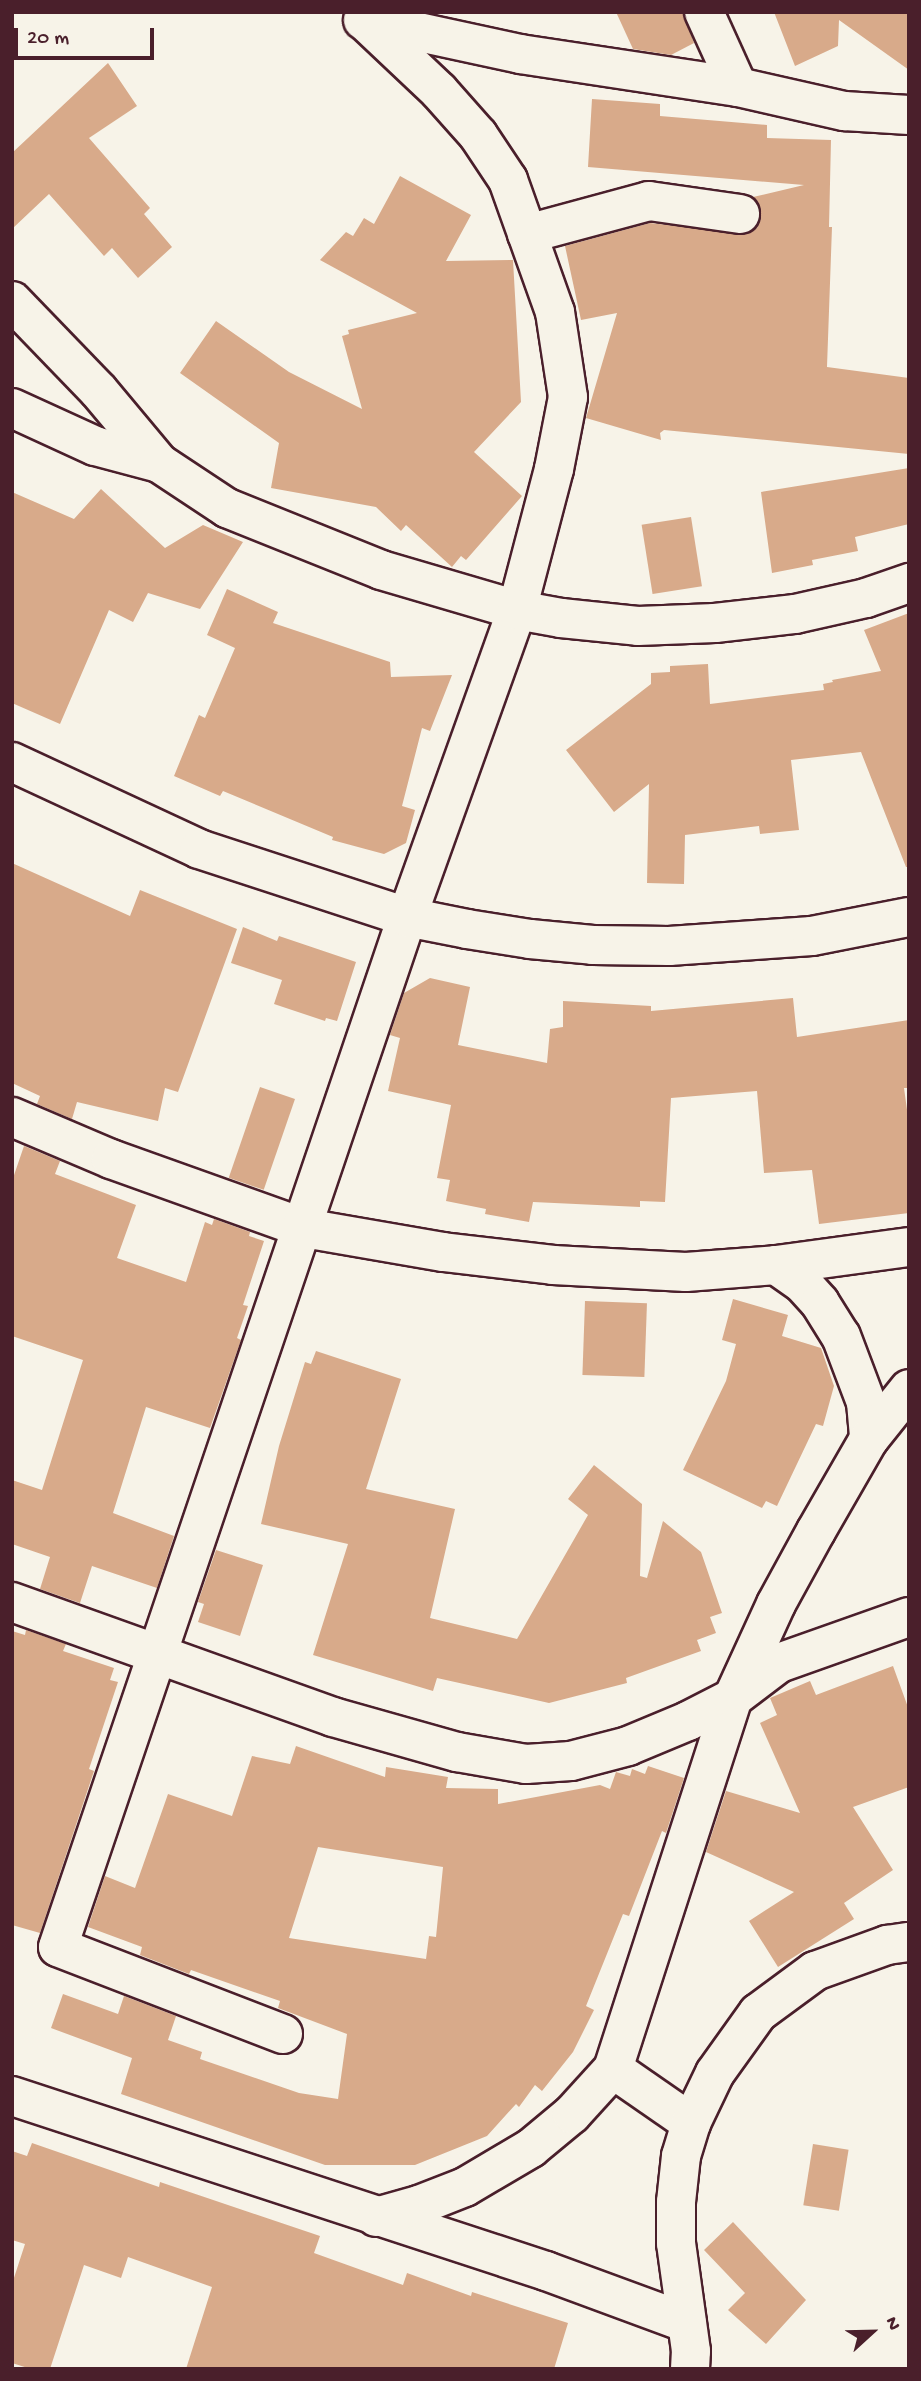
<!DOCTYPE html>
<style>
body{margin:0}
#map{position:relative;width:921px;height:2381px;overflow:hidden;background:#f7f3e8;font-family:"Gochi Hand",sans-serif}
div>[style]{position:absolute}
.building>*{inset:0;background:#d8aa8a;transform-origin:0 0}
.roads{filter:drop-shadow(2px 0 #4a1f2b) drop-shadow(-2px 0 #4a1f2b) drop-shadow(0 2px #4a1f2b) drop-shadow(0 -2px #4a1f2b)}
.minor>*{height:38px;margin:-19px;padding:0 19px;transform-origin:19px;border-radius:19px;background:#f7f3e8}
.tertiary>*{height:38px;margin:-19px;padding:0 19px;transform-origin:19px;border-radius:19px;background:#f7f3e8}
span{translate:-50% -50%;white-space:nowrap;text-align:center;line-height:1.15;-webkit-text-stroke:5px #f7f3e8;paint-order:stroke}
.frame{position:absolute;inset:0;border:14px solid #4a1f2b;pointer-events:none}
.north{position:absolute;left:837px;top:2297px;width:70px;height:70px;-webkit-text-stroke:5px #f7f3e8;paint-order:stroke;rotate:68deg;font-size:19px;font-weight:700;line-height:28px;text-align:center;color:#4a1f2b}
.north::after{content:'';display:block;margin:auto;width:24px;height:32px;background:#4a1f2b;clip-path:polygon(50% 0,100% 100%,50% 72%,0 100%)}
.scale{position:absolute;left:14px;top:28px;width:140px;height:32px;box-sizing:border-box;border:4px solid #4a1f2b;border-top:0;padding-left:9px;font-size:21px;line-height:24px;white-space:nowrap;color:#4a1f2b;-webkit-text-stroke:5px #f7f3e8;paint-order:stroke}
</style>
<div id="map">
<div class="building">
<div style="clip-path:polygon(616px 12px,683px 12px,694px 43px,671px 55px,633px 49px)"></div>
<div style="clip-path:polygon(774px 12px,909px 12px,909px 70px,839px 20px,838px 46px,795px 66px)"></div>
<div style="clip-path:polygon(108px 63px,137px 106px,89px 138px,150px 208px,144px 214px,172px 247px,138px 278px,112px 248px,104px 256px,49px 194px,12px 229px,12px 153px)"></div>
<div style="clip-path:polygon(592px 99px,660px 104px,660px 116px,767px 125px,767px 138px,831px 140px,829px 227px,832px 227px,827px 367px,909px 378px,909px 454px,664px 430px,660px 433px,661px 440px,586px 418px,617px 313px,581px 320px,565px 246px,650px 223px,747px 234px,757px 228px,761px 218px,760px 207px,753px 197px,804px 185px,588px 167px)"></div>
<div style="clip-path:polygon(400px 176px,471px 215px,446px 261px,513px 260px,521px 402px,474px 452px,522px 496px,466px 560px,461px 556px,452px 567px,406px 525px,401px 531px,376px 507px,271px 488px,279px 443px,180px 373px,216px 321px,289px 372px,362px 409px,342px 336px,349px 334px,348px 330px,417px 313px,320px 260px,346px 232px,353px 236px,364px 218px,374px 224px)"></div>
<div style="clip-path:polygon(909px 468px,909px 524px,855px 537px,858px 551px,812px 560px,813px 565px,772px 573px,761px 492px)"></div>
<div style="clip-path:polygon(101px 489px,165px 548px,203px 525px,243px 542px,200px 609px,148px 593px,133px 622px,109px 610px,60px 724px,12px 703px,12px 492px,74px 519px)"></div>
<div style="left:691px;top:517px;width:70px;height:50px;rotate:81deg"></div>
<div style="clip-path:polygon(227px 589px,278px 612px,273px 623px,390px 662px,391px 677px,452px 675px,430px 731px,422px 728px,402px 806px,415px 810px,406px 843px,384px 854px,332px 840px,333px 837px,223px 791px,220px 796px,174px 776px,199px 715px,205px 718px,235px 648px,207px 635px)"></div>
<div style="clip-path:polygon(909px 613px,909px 867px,906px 867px,861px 752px,791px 760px,799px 830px,760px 834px,759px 826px,685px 835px,684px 884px,647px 883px,649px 784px,614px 812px,566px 750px,651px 684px,651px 673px,670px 672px,670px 666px,708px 664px,710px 704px,824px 690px,823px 684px,833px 682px,832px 680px,881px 671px,864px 630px)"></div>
<div style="clip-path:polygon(12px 863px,130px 916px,140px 890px,237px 929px,178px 1092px,165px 1088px,158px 1121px,77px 1102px,72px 1119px,37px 1104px,40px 1096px,12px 1083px)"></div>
<div style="clip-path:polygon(243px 927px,277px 941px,279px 936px,356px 962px,337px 1021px,326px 1018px,325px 1021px,274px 1004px,282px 980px,231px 963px)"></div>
<div style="clip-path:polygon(430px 978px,470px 987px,458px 1045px,547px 1063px,550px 1029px,563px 1027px,563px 1001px,651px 1006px,651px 1011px,793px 998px,797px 1037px,909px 1020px,909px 1088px,904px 1088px,909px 1124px,909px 1213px,819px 1224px,812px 1170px,764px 1173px,757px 1091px,671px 1098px,665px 1202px,640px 1201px,640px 1207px,533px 1202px,529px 1222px,485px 1214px,486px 1209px,446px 1201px,450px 1180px,437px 1178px,451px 1105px,388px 1091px,400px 1038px,390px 1035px,404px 993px)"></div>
<div style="left:260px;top:1087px;width:37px;height:96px;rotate:19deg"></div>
<div style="clip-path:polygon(24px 1146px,60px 1161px,55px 1174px,136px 1205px,117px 1258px,186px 1282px,205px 1222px,212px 1225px,214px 1219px,250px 1232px,249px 1236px,264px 1241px,243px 1305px,248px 1306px,237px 1338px,241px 1340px,210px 1428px,146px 1407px,113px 1513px,174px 1536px,157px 1588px,92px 1566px,80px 1603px,40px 1589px,50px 1557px,12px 1544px,12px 1480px,42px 1490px,83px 1360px,12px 1336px,12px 1181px)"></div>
<div style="clip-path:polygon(733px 1299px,788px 1315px,782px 1336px,821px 1348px,834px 1386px,823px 1426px,816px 1424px,777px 1506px,766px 1501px,762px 1508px,683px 1470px,726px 1381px,736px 1344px,722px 1340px)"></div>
<div style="left:585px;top:1301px;width:62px;height:74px;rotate:2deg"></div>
<div style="clip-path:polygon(316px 1351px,401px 1379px,366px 1489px,455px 1509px,430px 1618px,517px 1639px,588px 1515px,568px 1499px,594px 1465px,642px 1504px,640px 1576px,647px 1578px,663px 1521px,701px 1552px,722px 1613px,710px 1617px,716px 1633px,697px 1640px,701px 1651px,626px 1678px,627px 1683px,549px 1703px,437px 1678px,433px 1691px,313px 1655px,348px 1544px,261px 1524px,279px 1446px,305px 1362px,311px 1364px)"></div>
<div style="clip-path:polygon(216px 1550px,263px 1565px,240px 1636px,198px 1622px,204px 1604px,198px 1602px)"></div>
<div style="clip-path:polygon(26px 1630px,66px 1644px,63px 1651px,114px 1668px,110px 1680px,118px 1682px,89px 1769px,94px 1771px,40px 1933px,12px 1925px,12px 1631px,25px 1635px)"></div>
<div style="clip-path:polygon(893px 1666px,909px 1710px,909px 1787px,853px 1807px,893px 1870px,844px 1903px,854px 1919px,778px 1967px,749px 1921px,794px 1892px,706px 1852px,726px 1791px,800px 1813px,760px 1723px,777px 1715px,770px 1698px,810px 1681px,816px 1695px)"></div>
<div style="clip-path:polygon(evenodd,296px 1746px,385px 1777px,386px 1767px,448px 1777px,446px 1788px,498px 1789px,498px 1804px,600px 1785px,610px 1789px,616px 1772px,630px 1776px,632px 1769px,645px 1774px,648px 1766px,684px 1778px,666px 1833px,662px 1831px,629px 1916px,623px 1914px,586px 2006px,594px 2010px,573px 2052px,542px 2091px,535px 2085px,519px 2107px,516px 2104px,487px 2136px,415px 2165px,325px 2165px,121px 2094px,132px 2058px,51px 2028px,63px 1994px,118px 2014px,124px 1996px,176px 2016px,168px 2040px,202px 2052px,200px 2059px,299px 2093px,338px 2099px,347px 2034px,278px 2008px,280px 2001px,191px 1970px,189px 1974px,140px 1955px,142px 1947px,88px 1927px,105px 1876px,135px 1888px,168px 1794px,232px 1816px,252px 1756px,290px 1764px,296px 1746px,318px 1847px,443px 1867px,436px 1937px,429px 1936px,426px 1959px,289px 1938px,318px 1847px)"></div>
<div style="clip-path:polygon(32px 2143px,159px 2187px,160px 2182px,320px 2236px,314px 2253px,403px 2285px,407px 2273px,471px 2296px,472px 2292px,568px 2323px,554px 2369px,186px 2369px,212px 2287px,128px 2257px,121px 2278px,84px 2265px,50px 2369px,31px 2369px,12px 2363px,12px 2284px,25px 2244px,12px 2240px,12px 2151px,27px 2156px)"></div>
<div style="left:813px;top:2144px;width:36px;height:62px;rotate:9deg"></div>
<div style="clip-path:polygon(733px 2222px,806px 2300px,766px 2344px,728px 2310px,745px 2293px,704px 2250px)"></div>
</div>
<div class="roads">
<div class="minor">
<div style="left:704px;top:12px;width:82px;rotate:65.6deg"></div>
<div style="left:363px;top:20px;width:161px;rotate:12.2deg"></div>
<div style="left:520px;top:54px;width:220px;rotate:8.6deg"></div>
<div style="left:738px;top:87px;width:109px;rotate:12.8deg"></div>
<div style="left:844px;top:111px;width:65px;rotate:3.5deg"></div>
<div style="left:527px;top:234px;width:126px;rotate:-15.1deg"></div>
<div style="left:649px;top:201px;width:92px;rotate:8.1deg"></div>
<div style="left:12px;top:408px;width:91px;rotate:24.6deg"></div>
<div style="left:95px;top:446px;width:66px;rotate:14.9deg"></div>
<div style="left:12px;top:1117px;width:108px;rotate:23deg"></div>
<div style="left:111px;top:1159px;width:205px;rotate:19.7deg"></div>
<div style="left:304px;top:1228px;width:141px;rotate:9.8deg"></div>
<div style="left:443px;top:1252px;width:111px;rotate:6.7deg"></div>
<div style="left:553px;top:1265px;width:133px;rotate:3deg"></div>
<div style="left:686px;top:1272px;width:90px;rotate:-4.4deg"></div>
<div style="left:776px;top:1265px;width:134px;rotate:-7.7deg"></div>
<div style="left:776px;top:1265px;width:33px;rotate:35deg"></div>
<div style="left:803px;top:1284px;width:25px;rotate:48deg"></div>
<div style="left:820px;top:1303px;width:39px;rotate:58deg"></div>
<div style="left:841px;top:1336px;width:71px;rotate:69.3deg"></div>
<div style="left:866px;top:1402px;width:37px;rotate:85deg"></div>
<div style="left:12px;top:1602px;width:341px;rotate:19.7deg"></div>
<div style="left:333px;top:1717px;width:129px;rotate:15.8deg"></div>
<div style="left:457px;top:1752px;width:70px;rotate:9.9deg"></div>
<div style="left:526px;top:1764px;width:45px;rotate:-3.8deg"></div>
<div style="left:571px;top:1761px;width:59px;rotate:-14.7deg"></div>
<div style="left:628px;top:1746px;width:65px;rotate:-22.6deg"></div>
<div style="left:688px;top:1721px;width:51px;rotate:-27.1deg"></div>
<div style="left:733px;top:1698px;width:58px;rotate:-37.3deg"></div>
<div style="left:779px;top:1663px;width:138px;rotate:-19.5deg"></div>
<div style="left:283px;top:2034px;width:241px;rotate:-158.9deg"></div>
<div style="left:58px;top:1947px;width:1088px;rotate:-71.28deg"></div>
<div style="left:407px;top:917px;width:326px;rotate:-70.3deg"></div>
<div style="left:517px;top:610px;width:146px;rotate:-75.3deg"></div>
<div style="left:554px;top:469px;width:73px;rotate:-79deg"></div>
<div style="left:568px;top:397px;width:86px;rotate:-98.7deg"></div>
<div style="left:555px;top:312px;width:140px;rotate:-109.6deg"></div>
<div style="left:508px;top:180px;width:54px;rotate:-123.7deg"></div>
<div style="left:478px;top:135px;width:59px;rotate:-131.6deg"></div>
<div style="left:439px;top:91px;width:102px;rotate:-136.6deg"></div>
<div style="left:613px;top:2069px;width:95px;rotate:34.7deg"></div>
<div style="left:12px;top:2096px;width:562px;rotate:18.14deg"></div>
<div style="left:546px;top:2271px;width:150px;rotate:20.2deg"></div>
<div style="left:376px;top:2217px;width:45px;rotate:-15.6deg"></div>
<div style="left:419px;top:2205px;width:49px;rotate:-21.4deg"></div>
<div style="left:465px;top:2187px;width:77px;rotate:-30.6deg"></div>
<div style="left:531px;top:2148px;width:53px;rotate:-39.7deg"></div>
<div style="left:572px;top:2114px;width:61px;rotate:-47.7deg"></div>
<div style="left:613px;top:2069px;width:390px;rotate:-72.1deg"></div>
<div style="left:733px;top:1698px;width:103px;rotate:-65.4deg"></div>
<div style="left:776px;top:1604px;width:83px;rotate:-61.3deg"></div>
<div style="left:816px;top:1531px;width:106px;rotate:-60.1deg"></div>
<div style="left:869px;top:1439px;width:64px;rotate:-51.3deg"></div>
<div style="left:690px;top:2369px;width:18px;rotate:-87deg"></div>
<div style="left:691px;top:2351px;width:109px;rotate:-97.9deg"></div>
<div style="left:676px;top:2243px;width:41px;rotate:-90deg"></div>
<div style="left:676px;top:2202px;width:46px;rotate:-83.8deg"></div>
<div style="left:681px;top:2156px;width:34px;rotate:-73deg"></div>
<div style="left:691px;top:2123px;width:55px;rotate:-64.4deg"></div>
<div style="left:715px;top:2073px;width:74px;rotate:-54.4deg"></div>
<div style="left:758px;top:2013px;width:71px;rotate:-36.4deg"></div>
<div style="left:815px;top:1971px;width:77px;rotate:-19.9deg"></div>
<div style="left:887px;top:1945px;width:22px;rotate:-8deg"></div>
</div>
<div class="tertiary">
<div style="left:12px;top:301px;width:124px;rotate:46deg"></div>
<div style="left:98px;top:390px;width:95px;rotate:50.1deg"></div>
<div style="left:159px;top:463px;width:82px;rotate:33.5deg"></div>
<div style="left:227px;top:508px;width:166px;rotate:21.9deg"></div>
<div style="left:381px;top:570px;width:142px;rotate:16.4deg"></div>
<div style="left:517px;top:610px;width:45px;rotate:10.3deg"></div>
<div style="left:561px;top:618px;width:77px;rotate:5.9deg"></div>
<div style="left:638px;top:626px;width:77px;rotate:-2.2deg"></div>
<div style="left:715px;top:623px;width:81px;rotate:-6.4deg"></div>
<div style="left:795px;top:614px;width:73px;rotate:-12.7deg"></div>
<div style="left:866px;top:598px;width:46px;rotate:-19.2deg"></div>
<div style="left:12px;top:762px;width:206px;rotate:24.9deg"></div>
<div style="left:199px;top:849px;width:219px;rotate:18.1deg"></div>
<div style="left:407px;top:917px;width:61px;rotate:11.3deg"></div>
<div style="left:467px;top:929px;width:64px;rotate:9deg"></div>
<div style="left:530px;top:939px;width:63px;rotate:5.4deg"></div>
<div style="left:593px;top:945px;width:76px;rotate:0.8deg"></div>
<div style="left:669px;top:946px;width:143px;rotate:-4deg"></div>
<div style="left:812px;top:936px;width:99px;rotate:-11.1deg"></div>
</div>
</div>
<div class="frame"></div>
<div class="north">N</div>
<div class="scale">20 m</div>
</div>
